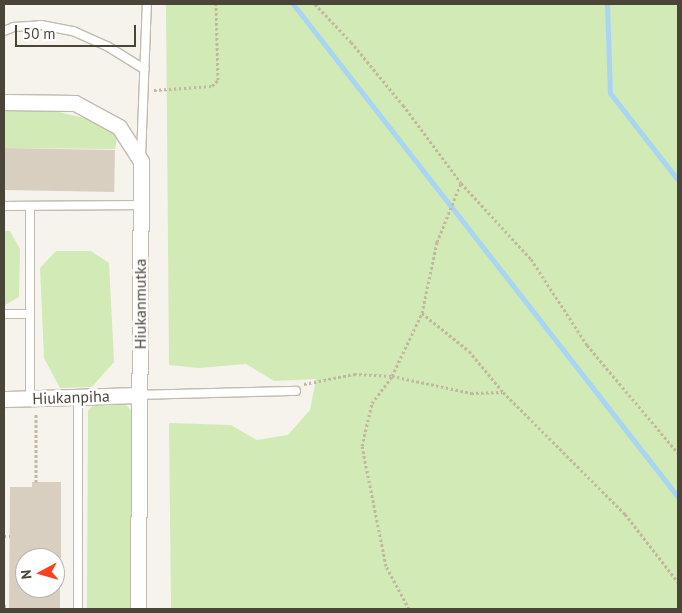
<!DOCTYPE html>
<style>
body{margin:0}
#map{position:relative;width:682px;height:613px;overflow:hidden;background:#f6f3ec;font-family:"PT Sans",sans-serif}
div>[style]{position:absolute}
.green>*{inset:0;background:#d2eab5}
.stream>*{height:5px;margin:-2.5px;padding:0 2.5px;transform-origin:2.5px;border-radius:2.5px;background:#a9d4f2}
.building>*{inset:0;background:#d8cfc1;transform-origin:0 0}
.path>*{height:3px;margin-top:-1.5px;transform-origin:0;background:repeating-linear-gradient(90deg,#c4b79f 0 2.5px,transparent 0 5px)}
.roads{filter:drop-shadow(1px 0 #c2bbae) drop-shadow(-1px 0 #c2bbae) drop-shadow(0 1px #c2bbae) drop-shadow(0 -1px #c2bbae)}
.service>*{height:8px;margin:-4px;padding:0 4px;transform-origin:4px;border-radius:4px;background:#fff}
.minor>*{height:15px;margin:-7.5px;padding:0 7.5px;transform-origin:7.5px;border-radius:7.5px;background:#fff}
span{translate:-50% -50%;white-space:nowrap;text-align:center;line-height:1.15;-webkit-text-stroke:5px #fff;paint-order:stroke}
.street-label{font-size:16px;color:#4b4439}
.frame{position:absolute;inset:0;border:5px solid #4b4439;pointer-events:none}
.north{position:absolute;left:15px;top:548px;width:50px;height:50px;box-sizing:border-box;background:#fff;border:1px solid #b7b4b0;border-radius:50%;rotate:264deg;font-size:14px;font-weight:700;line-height:20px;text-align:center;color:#4b4439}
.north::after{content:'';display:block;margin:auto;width:18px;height:22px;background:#fc3f1d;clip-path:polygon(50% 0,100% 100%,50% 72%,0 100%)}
.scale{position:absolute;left:15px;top:25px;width:121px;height:22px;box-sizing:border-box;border:2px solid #4b4439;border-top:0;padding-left:6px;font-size:15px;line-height:18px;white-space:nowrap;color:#4b4439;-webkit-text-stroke:4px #fff;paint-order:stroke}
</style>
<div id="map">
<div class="green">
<div style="clip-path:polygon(166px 4px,678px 4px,678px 609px,171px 609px,169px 423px,231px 425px,257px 440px,288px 435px,310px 410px,316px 379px,274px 381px,246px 364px,199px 368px,169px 365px)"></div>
<div style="clip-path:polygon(4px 108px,46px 109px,92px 120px,113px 132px,117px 138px,115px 149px,4px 148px)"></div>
<div style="clip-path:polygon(4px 231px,10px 231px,20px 249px,19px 297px,5px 305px)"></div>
<div style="clip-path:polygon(56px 251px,91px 251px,109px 263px,114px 362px,92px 387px,60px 388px,44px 358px,40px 268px)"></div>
<div style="clip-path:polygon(96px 402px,123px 402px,134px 413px,133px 609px,87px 609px,88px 411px)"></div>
</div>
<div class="stream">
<div style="left:293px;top:4px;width:626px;rotate:52.01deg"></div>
<div style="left:607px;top:4px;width:89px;rotate:88.1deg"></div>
<div style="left:610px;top:93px;width:110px;rotate:52deg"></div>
</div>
<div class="building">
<div style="left:4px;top:148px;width:111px;height:42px;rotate:1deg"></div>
<div style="clip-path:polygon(32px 482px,61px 482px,61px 558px,25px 558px,25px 588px,60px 588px,60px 609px,9px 609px,10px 487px,32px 487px)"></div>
</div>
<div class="path">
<div style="left:315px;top:4px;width:52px;rotate:46.5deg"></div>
<div style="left:351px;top:42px;width:82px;rotate:50.5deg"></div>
<div style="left:403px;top:105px;width:97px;rotate:53.4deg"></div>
<div style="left:461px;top:183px;width:103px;rotate:47.4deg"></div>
<div style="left:531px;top:259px;width:103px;rotate:56.9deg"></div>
<div style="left:587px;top:345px;width:141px;rotate:49.9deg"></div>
<div style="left:154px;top:90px;width:58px;rotate:-3.9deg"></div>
<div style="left:212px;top:86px;width:8px;rotate:-45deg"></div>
<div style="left:218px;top:80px;width:76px;rotate:-91.5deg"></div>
<div style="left:422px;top:313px;width:60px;rotate:39deg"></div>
<div style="left:469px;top:351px;width:53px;rotate:50.3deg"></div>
<div style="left:503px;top:392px;width:173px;rotate:45deg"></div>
<div style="left:625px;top:514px;width:86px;rotate:52.1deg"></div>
<div style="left:304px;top:384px;width:51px;rotate:-11.3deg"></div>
<div style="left:354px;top:374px;width:38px;rotate:3deg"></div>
<div style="left:392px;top:376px;width:81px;rotate:12.1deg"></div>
<div style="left:471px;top:393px;width:31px;rotate:-2deg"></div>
<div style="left:36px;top:482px;width:69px;rotate:-90deg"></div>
<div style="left:4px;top:536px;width:6px"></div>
<div style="left:4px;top:606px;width:5px"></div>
<div style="left:409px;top:609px;width:49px;rotate:-118.1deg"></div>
<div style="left:386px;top:566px;width:122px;rotate:-101.3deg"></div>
<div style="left:362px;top:446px;width:44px;rotate:-76.9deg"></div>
<div style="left:372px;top:403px;width:34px;rotate:-53deg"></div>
<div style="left:392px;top:376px;width:70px;rotate:-64.5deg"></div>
<div style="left:422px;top:313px;width:73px;rotate:-78.1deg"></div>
<div style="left:437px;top:242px;width:64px;rotate:-67.9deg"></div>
</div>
<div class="roads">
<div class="service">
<div style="left:4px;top:31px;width:11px;rotate:-22deg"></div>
<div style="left:14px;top:27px;width:27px;rotate:-4deg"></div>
<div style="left:41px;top:25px;width:33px;rotate:11deg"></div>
<div style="left:73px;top:31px;width:37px;rotate:24deg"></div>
<div style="left:107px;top:46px;width:44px;rotate:31.9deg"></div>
<div style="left:141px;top:157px;width:153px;rotate:-87.8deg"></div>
<div style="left:4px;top:206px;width:137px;rotate:-0.4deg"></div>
<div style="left:30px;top:206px;width:192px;rotate:90deg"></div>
<div style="left:4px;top:314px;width:26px"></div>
<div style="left:139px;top:395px;width:157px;rotate:-1.5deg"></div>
<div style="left:78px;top:397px;width:212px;rotate:90deg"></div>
</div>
<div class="minor">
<div style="left:4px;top:102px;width:71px;rotate:0.8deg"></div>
<div style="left:75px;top:103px;width:50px;rotate:28.6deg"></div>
<div style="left:119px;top:127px;width:40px;rotate:57.1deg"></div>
<div style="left:141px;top:161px;width:448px;rotate:90.4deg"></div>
<div style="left:4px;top:399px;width:135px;rotate:-1.7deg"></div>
</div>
</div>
<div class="street-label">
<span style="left:140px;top:304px;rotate:-90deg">Hiukanmutka</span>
<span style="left:71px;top:397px;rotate:-2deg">Hiukanpiha</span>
</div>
<div class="frame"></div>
<div class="north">N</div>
<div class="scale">50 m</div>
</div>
